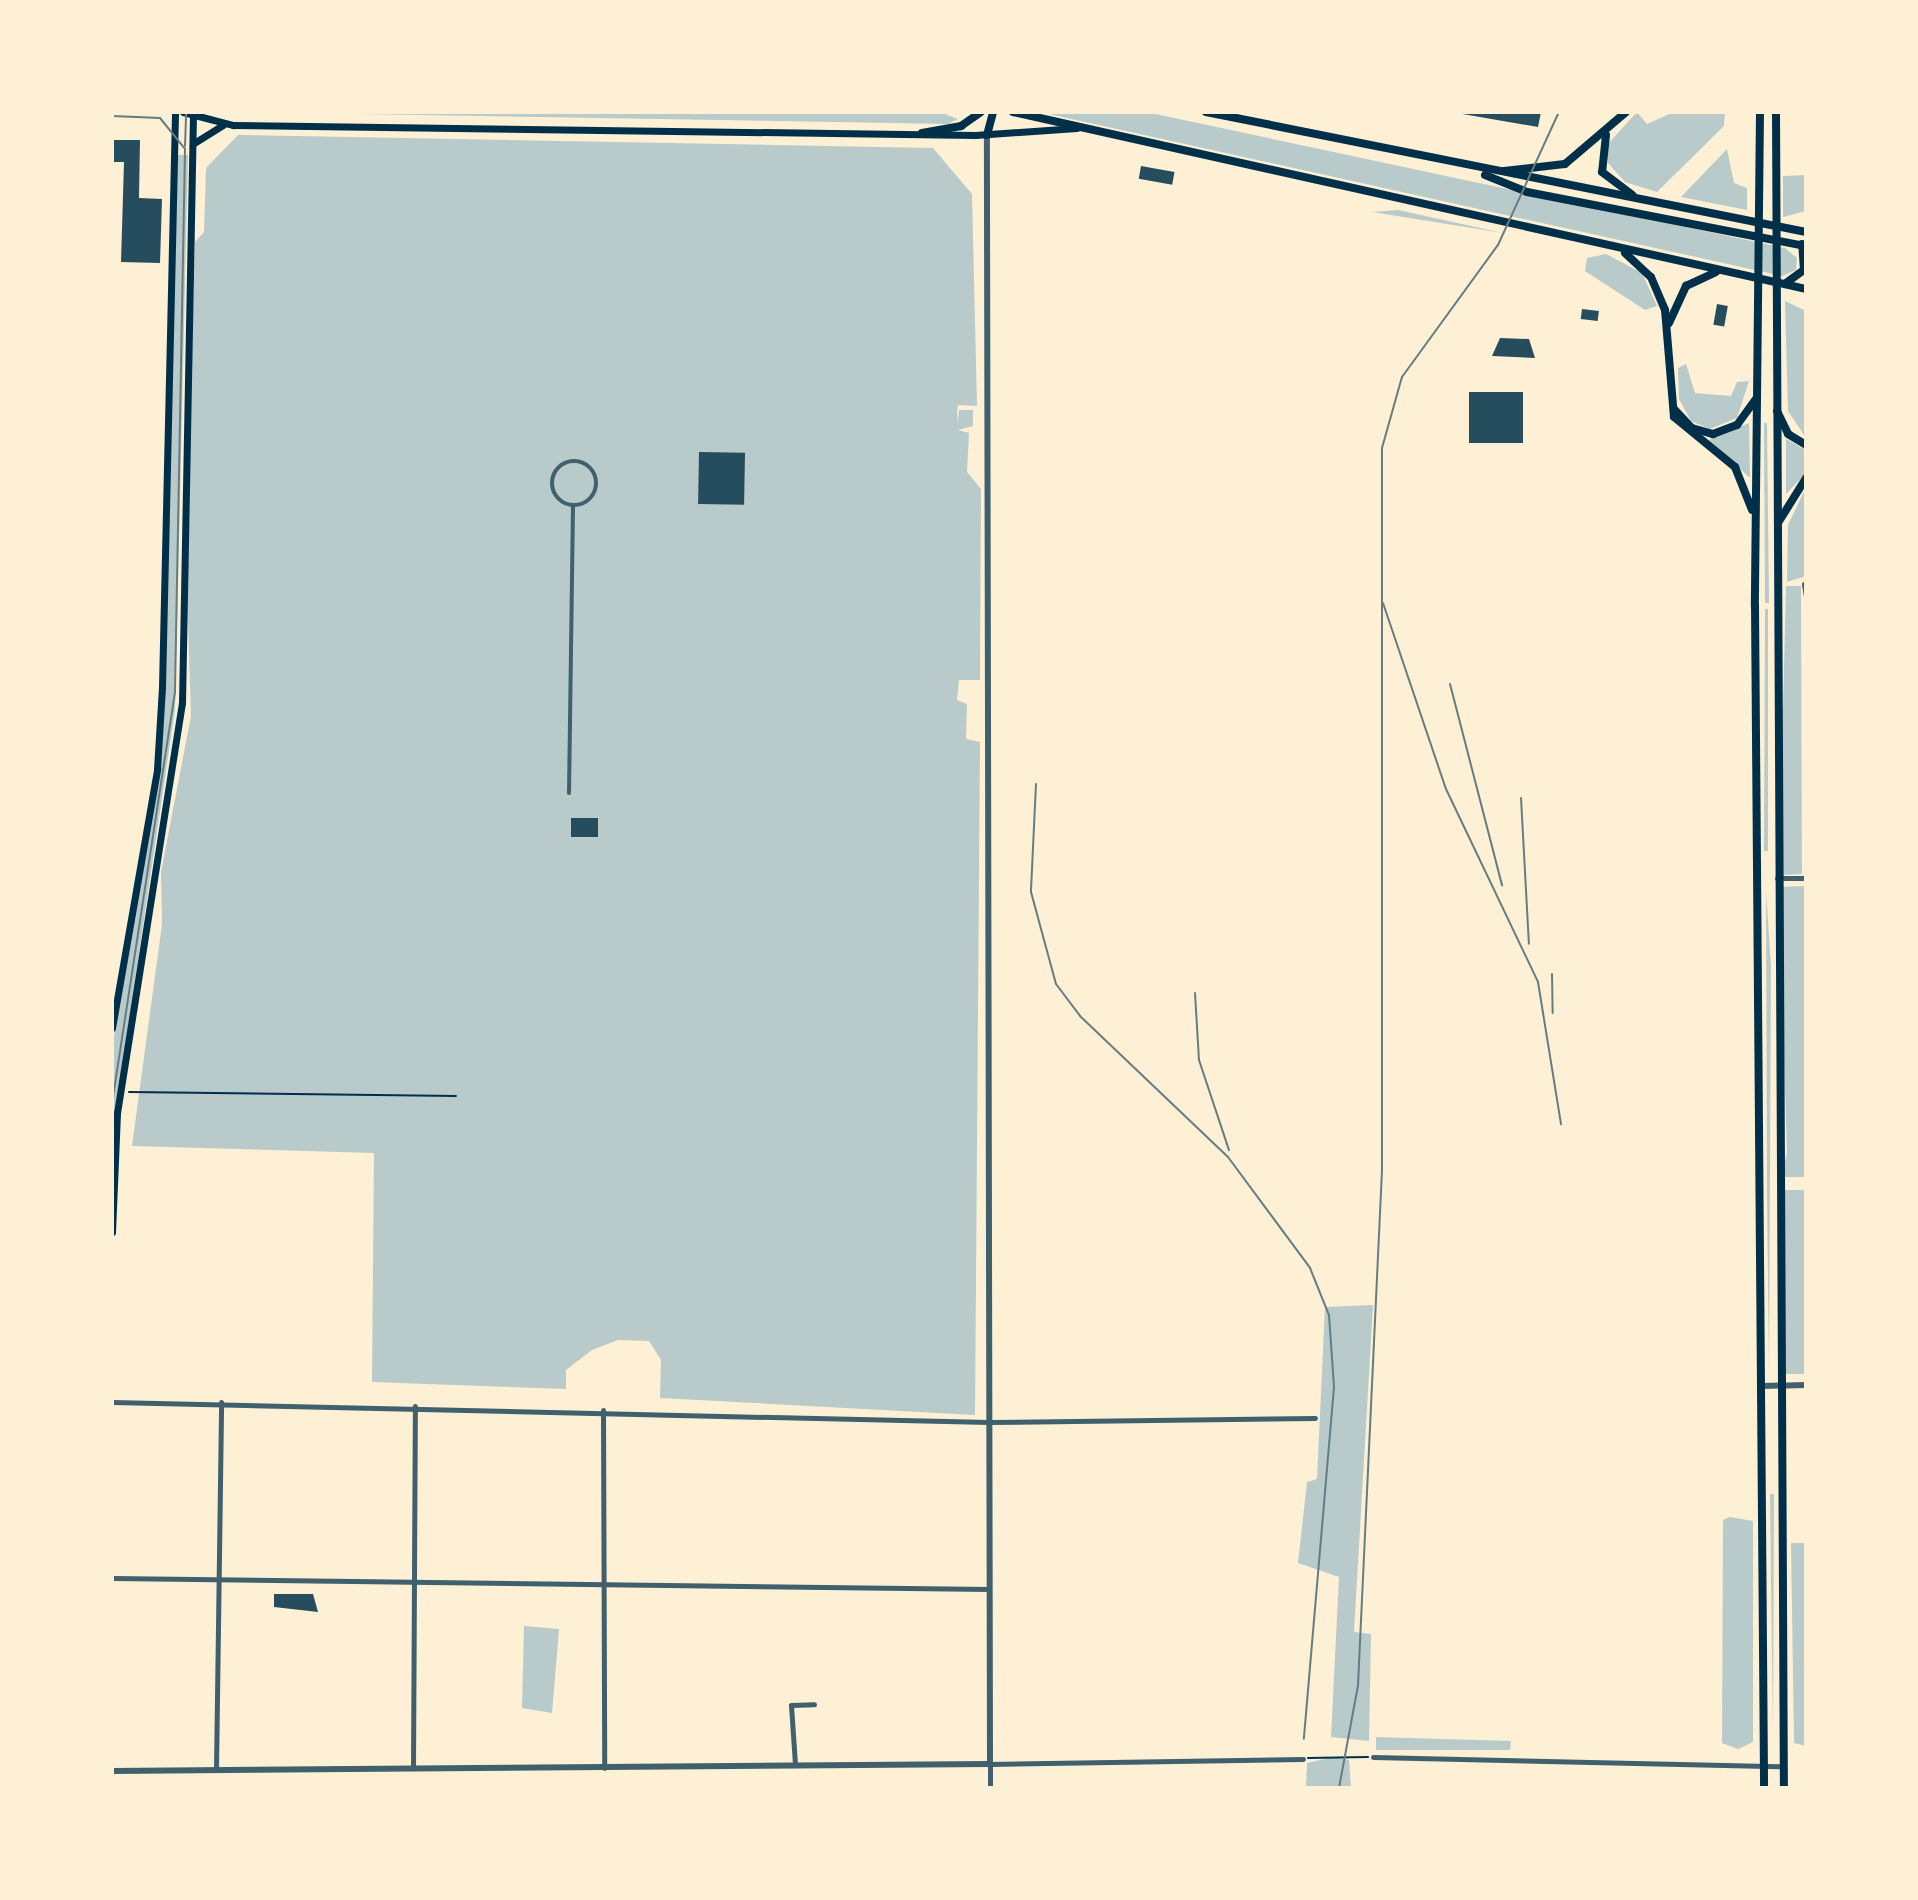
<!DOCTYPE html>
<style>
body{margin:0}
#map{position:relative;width:1918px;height:1900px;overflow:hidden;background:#fdf0d5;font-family:"IBM Plex Sans",sans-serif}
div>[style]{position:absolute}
.green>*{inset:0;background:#b9caca;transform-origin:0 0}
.building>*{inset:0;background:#264d5e;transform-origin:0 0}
.path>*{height:2px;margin:-1px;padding:0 1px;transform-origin:1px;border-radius:1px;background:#003049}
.pedestrian>*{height:4px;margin:-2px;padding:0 2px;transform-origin:2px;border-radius:2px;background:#3f606c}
.pedestrian>.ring{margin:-2px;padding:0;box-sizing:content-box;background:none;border:4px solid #3f606c;border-radius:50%}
.minor>*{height:5px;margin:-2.5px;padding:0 2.5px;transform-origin:2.5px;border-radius:2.5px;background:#3f606c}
.tertiary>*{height:6px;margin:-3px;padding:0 3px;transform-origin:3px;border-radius:3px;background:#3f606c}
.secondary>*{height:7px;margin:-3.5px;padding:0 3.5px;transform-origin:3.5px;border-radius:3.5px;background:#003049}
.primary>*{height:8px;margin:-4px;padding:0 4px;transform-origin:4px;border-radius:4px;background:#003049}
.tram>*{height:2px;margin:-1px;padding:0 1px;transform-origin:1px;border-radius:1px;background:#657d81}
.rail>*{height:2px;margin:-1px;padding:0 1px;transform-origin:1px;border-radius:1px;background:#657d81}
span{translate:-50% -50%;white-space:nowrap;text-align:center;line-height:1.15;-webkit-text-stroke:6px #fdf0d5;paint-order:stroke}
.frame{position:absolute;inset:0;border:114px solid #fdf0d5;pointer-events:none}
</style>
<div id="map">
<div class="green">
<div style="clip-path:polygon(242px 112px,939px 112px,958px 119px,948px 124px)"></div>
<div style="clip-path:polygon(1040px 112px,1146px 112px,1785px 248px,1797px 258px,1796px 270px,1782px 276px)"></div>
<div style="clip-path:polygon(1637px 112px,1647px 124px,1674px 112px,1725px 112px,1724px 126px,1657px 192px,1625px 182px,1608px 163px,1607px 145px)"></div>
<div style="clip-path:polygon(238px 135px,933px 148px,972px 194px,977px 406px,958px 405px,957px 411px,958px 424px,959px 410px,973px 410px,973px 426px,958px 430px,969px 433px,967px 472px,981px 489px,980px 680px,959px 680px,957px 700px,967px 704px,966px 739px,980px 742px,975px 1415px,660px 1398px,661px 1360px,649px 1341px,618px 1340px,592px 1350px,566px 1370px,566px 1389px,372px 1382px,374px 1153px,132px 1146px,162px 924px,161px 872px,191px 716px,186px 562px,195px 242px,204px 232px,206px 168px)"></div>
<div style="clip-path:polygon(1727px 149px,1734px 183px,1747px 188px,1747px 210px,1681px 197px)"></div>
<div style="clip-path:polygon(177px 155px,188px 155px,175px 710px,112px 1135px,112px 1048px,161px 761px)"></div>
<div style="clip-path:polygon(1806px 175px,1806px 211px,1783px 217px,1783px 176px)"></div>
<div style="clip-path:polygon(1398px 210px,1503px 233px,1372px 212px)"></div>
<div style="clip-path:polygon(1606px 254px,1642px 273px,1657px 306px,1645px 310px,1585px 271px,1587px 258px)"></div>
<div style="clip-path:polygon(1785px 301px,1806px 311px,1806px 438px,1788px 411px)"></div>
<div style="clip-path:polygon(1686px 364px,1695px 393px,1731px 396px,1737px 382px,1749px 381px,1737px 418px,1710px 429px,1691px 421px,1679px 399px,1678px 368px)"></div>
<div style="clip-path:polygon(1749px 423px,1750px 476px,1749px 477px,1709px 440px)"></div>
<div style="clip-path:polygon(1764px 423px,1767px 423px,1769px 603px,1765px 603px)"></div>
<div style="clip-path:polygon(1786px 439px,1806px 450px,1806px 473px,1786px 494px)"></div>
<div style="clip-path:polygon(1806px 487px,1806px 576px,1787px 582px,1788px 525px)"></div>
<div style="clip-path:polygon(1786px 586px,1801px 586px,1802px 874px,1779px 875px)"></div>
<div style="clip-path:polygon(1765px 609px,1768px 609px,1768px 851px,1764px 851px)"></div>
<div style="clip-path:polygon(1806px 886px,1806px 1177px,1781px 1177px,1787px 1153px,1779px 887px)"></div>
<div style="clip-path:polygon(1766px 891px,1771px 967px,1769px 1371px,1767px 1191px)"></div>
<div style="left:1781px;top:1190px;width:23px;height:184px"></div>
<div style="clip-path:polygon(1373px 1305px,1354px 1632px,1371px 1634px,1369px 1741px,1331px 1737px,1339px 1577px,1298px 1563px,1307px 1482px,1317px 1479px,1325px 1307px)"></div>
<div style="clip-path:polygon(1770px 1494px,1774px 1494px,1773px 1735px,1771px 1581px)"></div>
<div style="clip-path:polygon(1730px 1517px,1753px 1521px,1753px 1742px,1738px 1749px,1722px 1743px,1723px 1520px)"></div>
<div style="clip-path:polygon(1791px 1543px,1806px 1543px,1806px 1746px,1794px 1743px)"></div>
<div style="clip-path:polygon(524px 1626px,559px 1629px,552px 1713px,522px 1708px)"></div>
<div style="clip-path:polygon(1376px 1737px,1511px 1741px,1510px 1750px,1376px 1750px)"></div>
<div style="clip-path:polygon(1333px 1757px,1349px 1760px,1351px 1788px,1306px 1788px,1307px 1763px)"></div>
</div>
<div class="building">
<div style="clip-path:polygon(1451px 112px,1541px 112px,1538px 127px)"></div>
<div style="clip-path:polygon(112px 140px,140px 140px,139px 198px,162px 199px,160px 263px,121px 262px,124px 162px,112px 162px)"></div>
<div style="left:1141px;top:166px;width:34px;height:13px;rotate:10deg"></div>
<div style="left:1717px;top:304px;width:11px;height:21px;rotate:10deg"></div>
<div style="left:1582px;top:309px;width:17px;height:10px;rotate:7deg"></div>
<div style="clip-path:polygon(1500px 338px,1529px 339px,1535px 358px,1492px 356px)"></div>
<div style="left:1469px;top:392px;width:54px;height:51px"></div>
<div style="left:699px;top:452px;width:46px;height:52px;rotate:1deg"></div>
<div style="left:571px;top:818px;width:27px;height:19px"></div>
<div style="clip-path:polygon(274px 1594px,313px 1594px,318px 1612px,274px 1607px)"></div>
</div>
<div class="path">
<div style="left:129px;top:1092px;width:327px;rotate:0.7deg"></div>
<div style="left:1308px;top:1758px;width:60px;rotate:-1deg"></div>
</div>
<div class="pedestrian">
<div class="ring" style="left:552px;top:461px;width:40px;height:40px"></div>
<div style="left:569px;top:793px;width:288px;rotate:-89.2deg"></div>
</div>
<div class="minor">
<div style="left:1804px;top:584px;width:13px;rotate:81deg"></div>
<div style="left:1777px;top:878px;width:29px"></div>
<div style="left:112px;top:1402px;width:877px;rotate:1.31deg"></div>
<div style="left:989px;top:1422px;width:326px;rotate:-0.7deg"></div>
<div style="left:603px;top:1410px;width:358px;rotate:89.8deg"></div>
<div style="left:112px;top:1578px;width:877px;rotate:0.72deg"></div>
<div style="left:1373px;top:1757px;width:410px;rotate:1.3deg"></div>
<div style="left:795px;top:1764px;width:59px;rotate:-93.9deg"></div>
<div style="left:791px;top:1705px;width:23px;rotate:-2deg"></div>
<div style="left:413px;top:1768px;width:362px;rotate:-89.7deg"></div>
<div style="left:216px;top:1770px;width:368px;rotate:-89.2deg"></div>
<div style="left:990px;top:1788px;width:24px;rotate:-90deg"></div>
<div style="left:990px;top:1764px;width:313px;rotate:-0.9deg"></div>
</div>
<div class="tertiary">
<div style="left:1762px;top:1386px;width:44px;rotate:-1.3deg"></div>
<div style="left:112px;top:1771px;width:878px;rotate:-0.46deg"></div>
<div style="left:990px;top:1764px;width:1629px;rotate:-90.11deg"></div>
</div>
<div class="secondary">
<div style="left:183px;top:112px;width:52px;rotate:14.6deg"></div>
<div style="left:233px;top:125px;width:742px;rotate:0.77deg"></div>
<div style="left:975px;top:135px;width:102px;rotate:-3.9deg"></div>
<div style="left:194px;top:143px;width:34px;rotate:-32deg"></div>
<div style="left:112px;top:1028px;width:263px;rotate:-80.1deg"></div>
<div style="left:157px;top:769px;width:82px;rotate:-86.5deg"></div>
<div style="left:162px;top:687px;width:575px;rotate:-88.7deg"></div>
<div style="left:112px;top:1232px;width:119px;rotate:-87.6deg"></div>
<div style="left:117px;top:1113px;width:415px;rotate:-81deg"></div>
<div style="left:182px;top:703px;width:591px;rotate:-88.93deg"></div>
</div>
<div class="primary">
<div style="left:1013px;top:112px;width:813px;rotate:12.58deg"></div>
<div style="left:1206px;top:112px;width:612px;rotate:11.31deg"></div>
<div style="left:1760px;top:112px;width:494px;rotate:90.6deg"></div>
<div style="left:1755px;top:606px;width:1182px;rotate:89.56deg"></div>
<div style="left:1776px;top:112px;width:1676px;rotate:89.73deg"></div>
<div style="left:922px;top:133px;width:40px;rotate:-10deg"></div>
<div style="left:961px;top:126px;width:24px;rotate:-35deg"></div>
<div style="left:987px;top:135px;width:24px;rotate:-75deg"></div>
<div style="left:1606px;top:135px;width:37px;rotate:96deg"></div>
<div style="left:1602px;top:172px;width:38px;rotate:37deg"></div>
<div style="left:1504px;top:171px;width:61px;rotate:-6.5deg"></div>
<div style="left:1565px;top:164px;width:80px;rotate:-40.4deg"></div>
<div style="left:1485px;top:175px;width:45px;rotate:22deg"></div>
<div style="left:1527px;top:192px;width:284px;rotate:11deg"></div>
<div style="left:1625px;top:253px;width:35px;rotate:43deg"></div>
<div style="left:1651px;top:277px;width:36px;rotate:67deg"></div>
<div style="left:1665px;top:310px;width:107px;rotate:85.2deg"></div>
<div style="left:1674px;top:417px;width:79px;rotate:39.3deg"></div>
<div style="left:1735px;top:467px;width:46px;rotate:68.4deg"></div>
<div style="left:1786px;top:283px;width:22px;rotate:-36deg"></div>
<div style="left:1804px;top:270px;width:26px;rotate:-94deg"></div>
<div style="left:1669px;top:323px;width:41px;rotate:-65.3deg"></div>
<div style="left:1686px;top:286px;width:33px;rotate:-25deg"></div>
<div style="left:1674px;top:409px;width:26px;rotate:47deg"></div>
<div style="left:1692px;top:428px;width:22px;rotate:16deg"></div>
<div style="left:1713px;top:434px;width:26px;rotate:-21deg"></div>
<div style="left:1737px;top:425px;width:32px;rotate:-54deg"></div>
<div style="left:1777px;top:411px;width:25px;rotate:64deg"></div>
<div style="left:1788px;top:434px;width:21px;rotate:31deg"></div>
<div style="left:1778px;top:523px;width:53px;rotate:-58.1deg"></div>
</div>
<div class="tram">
<div style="left:112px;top:116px;width:48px;rotate:2.4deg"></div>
<div style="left:160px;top:118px;width:40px;rotate:51deg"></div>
<div style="left:185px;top:149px;width:543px;rotate:91.06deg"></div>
<div style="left:175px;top:692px;width:416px;rotate:98.7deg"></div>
<div style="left:185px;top:146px;width:34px;rotate:-88deg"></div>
</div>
<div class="rail">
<div style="left:1383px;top:603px;width:196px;rotate:71.3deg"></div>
<div style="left:1446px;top:789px;width:214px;rotate:64.5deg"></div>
<div style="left:1538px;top:982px;width:144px;rotate:80.8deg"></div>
<div style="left:1450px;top:684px;width:208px;rotate:75.5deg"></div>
<div style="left:1036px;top:784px;width:108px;rotate:92.7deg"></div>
<div style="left:1031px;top:892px;width:95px;rotate:74.8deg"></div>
<div style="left:1056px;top:984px;width:40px;rotate:53deg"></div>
<div style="left:1080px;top:1016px;width:204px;rotate:43.6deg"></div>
<div style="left:1228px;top:1157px;width:138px;rotate:53.5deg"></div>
<div style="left:1310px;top:1268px;width:51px;rotate:68deg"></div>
<div style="left:1329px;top:1315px;width:72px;rotate:86deg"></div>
<div style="left:1334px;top:1387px;width:353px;rotate:94.9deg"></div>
<div style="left:1521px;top:798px;width:146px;rotate:86.9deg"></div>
<div style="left:1552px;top:974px;width:39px;rotate:89deg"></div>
<div style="left:1195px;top:993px;width:67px;rotate:86.6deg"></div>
<div style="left:1199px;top:1060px;width:95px;rotate:71.6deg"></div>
<div style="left:1339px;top:1788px;width:105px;rotate:-79.5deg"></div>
<div style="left:1358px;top:1685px;width:516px;rotate:-87.33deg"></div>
<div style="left:1382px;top:1170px;width:722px;rotate:-90deg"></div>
<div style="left:1382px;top:448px;width:74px;rotate:-74.3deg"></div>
<div style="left:1402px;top:377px;width:163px;rotate:-54deg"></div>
<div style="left:1498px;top:245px;width:146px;rotate:-65.4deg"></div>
</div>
<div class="frame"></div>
</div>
